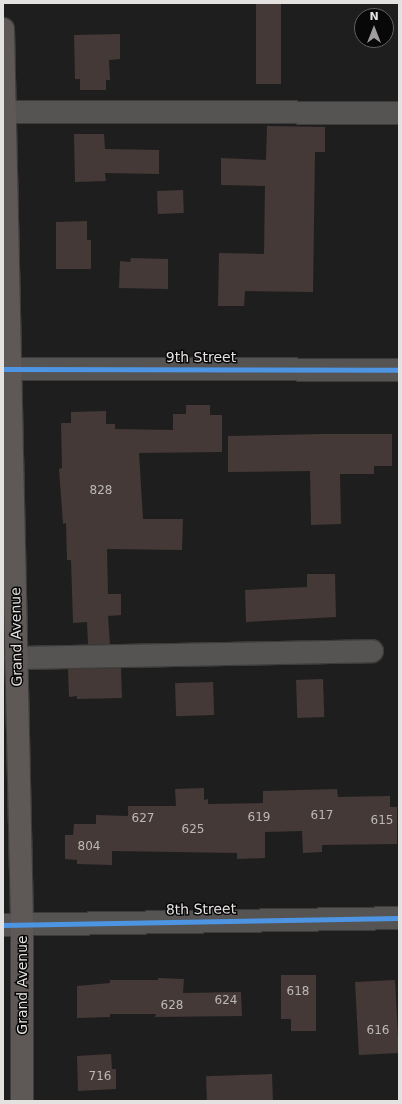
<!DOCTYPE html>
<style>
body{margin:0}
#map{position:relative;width:402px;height:1104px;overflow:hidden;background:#1f1e1e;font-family:"DejaVu Sans",sans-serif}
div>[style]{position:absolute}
.building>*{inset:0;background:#443936;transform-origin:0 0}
.roads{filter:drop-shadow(1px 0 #3d3c3b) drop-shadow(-1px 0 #3d3c3b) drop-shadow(0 1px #3d3c3b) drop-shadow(0 -1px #3d3c3b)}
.minor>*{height:22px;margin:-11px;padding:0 11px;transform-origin:11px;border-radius:11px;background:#555453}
.major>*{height:22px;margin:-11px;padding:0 11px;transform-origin:11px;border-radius:11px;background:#5e5956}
.cycleway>*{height:5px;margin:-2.5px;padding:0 2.5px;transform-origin:2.5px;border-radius:2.5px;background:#4d94e3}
span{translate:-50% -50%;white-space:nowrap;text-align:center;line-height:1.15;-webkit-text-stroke:3px #090808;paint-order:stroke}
.number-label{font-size:12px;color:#bcb8b6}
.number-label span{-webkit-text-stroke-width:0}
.street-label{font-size:14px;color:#e4e2e1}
.frame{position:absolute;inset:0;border:4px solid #e4e2e1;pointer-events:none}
.north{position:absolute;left:354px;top:8px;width:40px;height:40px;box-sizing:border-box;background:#090808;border:1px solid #615f5f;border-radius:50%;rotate:0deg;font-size:11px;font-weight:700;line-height:16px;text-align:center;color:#e4e2e1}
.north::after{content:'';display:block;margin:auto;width:14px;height:18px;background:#9f9d9d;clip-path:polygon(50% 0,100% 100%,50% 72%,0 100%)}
</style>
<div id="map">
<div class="building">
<div style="left:256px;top:3px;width:25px;height:81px"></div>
<div style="clip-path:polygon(120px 34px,120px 59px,109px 60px,110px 80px,106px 80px,106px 90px,80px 90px,80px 79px,75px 79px,74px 35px)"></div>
<div style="clip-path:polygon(267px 126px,325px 127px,325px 152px,315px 152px,313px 292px,245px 291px,244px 306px,218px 306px,219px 253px,264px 254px,265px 186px,221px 185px,221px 158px,266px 160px)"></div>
<div style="clip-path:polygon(74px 134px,104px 134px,105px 149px,159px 150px,159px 174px,105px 173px,106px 181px,75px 182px)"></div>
<div style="left:183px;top:190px;width:23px;height:26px;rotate:88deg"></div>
<div style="clip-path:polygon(87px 221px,87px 240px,91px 240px,91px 269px,56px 269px,56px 222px)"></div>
<div style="clip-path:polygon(131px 258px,168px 259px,168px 289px,119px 288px,120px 261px,130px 262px)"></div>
<div style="clip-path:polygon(186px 405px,210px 405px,210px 415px,222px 415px,222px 452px,139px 453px,143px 519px,183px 519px,182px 550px,107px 549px,108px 594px,121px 594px,121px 615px,108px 616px,110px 644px,88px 644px,87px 622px,73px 623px,71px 560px,67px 560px,66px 523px,63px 524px,59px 469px,62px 468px,61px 423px,71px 423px,71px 412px,106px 411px,106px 424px,115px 424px,115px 429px,173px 430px,173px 414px,186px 414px)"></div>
<div style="clip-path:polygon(321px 434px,392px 434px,392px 466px,374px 466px,374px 474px,340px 474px,341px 524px,311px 525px,310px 471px,228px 472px,228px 436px)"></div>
<div style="clip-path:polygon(307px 574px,335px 574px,336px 617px,246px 622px,245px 590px,307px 587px)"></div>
<div style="clip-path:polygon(121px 668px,122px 698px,77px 699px,77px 696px,69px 697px,68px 669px)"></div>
<div style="left:323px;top:679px;width:38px;height:27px;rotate:88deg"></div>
<div style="left:213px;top:682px;width:33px;height:38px;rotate:88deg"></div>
<div style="clip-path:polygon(204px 788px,204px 800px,208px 799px,208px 804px,263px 803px,263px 791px,337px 789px,338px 797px,390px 796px,390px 807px,397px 807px,397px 844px,322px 845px,322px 852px,303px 853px,302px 831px,265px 832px,265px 858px,237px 859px,237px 853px,112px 851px,112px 865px,77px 864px,77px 860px,65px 859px,65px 835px,73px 835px,74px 824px,96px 824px,96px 815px,128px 816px,128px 806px,176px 806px,175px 789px)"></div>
<div style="clip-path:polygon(281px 975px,316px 975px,316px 1031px,291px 1031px,291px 1019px,281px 1019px)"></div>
<div style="clip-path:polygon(158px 978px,184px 979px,183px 993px,241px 992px,242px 1016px,155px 1017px,156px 1014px,110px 1014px,110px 1017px,77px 1018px,77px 986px,110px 983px,110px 980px,158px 980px)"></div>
<div style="left:395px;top:980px;width:73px;height:40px;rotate:87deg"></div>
<div style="clip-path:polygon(111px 1054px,112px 1069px,116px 1069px,116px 1089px,78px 1091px,77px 1056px)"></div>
<div style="left:272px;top:1074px;width:27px;height:66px;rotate:88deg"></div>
</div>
<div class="roads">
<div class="minor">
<div style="left:5px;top:112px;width:394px;rotate:0.1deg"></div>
<div style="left:3px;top:369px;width:396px;rotate:0.1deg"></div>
<div style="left:16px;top:658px;width:356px;rotate:-1.1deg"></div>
<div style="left:3px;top:925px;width:396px;rotate:-1deg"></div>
</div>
<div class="major">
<div style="left:3px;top:29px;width:895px;rotate:88.78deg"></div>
<div style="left:22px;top:924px;width:177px;rotate:90deg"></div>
</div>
</div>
<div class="cycleway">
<div style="left:3px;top:369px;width:396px;rotate:0.1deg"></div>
<div style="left:3px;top:925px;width:396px;rotate:-1deg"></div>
</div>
<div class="number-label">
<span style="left:101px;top:491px">828</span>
<span style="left:322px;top:816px">617</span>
<span style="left:259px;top:818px">619</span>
<span style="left:143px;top:819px">627</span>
<span style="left:382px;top:821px">615</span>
<span style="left:193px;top:830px">625</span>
<span style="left:89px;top:847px">804</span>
<span style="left:298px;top:992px">618</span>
<span style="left:226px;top:1001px">624</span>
<span style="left:172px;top:1006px">628</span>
<span style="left:378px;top:1031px">616</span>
<span style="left:100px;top:1077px">716</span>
</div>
<div class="street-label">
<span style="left:201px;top:357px">9th Street</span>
<span style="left:16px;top:637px;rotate:-91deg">Grand Avenue</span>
<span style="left:201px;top:909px;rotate:-1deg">8th Street</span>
<span style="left:22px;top:985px;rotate:-90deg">Grand Avenue</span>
</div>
<div class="frame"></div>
<div class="north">N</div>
</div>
